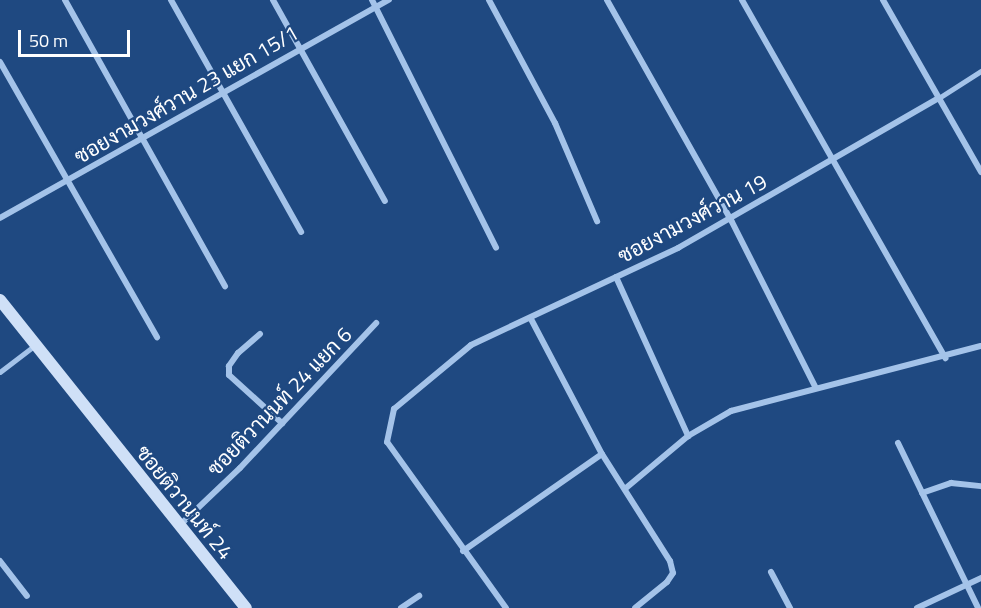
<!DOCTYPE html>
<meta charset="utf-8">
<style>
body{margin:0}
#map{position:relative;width:981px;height:608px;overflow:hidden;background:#1f4981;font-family:"Titillium Web",Sarabun,sans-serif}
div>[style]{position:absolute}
.lane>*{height:4.5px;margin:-2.25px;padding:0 2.25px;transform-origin:2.25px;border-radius:2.25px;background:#a4c3e9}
.street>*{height:6px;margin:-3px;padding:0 3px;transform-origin:3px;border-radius:3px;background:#a4c3e9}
.secondary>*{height:12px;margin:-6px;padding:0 6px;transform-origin:6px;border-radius:6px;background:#cfe0f7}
span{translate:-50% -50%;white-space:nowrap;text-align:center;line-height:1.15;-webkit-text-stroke:4.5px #1f4981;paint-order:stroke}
.street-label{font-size:21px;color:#fff}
.scale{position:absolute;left:18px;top:30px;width:112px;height:27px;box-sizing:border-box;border:3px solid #fff;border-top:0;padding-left:8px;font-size:18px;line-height:21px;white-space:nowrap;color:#fff;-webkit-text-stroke:4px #1f4981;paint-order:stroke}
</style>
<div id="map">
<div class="lane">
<div style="left:939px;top:98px;width:50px;rotate:-32.7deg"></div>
<div style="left:0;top:372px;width:43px;rotate:-37.4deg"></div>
</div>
<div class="street">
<div style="left:65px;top:0;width:328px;rotate:60.8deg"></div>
<div style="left:171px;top:0;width:266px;rotate:60.7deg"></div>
<div style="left:273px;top:0;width:230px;rotate:60.9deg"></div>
<div style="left:372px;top:0;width:277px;rotate:63.4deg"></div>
<div style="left:489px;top:0;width:140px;rotate:61.8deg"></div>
<div style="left:555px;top:123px;width:107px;rotate:66.8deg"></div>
<div style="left:607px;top:0;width:253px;rotate:60.6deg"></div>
<div style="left:731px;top:220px;width:188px;rotate:63.2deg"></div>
<div style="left:742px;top:0;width:412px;rotate:60.4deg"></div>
<div style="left:883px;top:0;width:198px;rotate:60.3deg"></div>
<div style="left:0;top:62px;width:317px;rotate:60.3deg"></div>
<div style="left:0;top:218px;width:446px;rotate:-29.3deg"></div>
<div style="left:616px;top:277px;width:175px;rotate:65.6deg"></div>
<div style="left:531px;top:319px;width:153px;rotate:62.3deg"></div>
<div style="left:602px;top:454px;width:127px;rotate:57.6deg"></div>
<div style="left:670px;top:561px;width:12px;rotate:76deg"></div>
<div style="left:673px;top:573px;width:11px;rotate:124deg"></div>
<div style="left:667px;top:582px;width:41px;rotate:140.9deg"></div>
<div style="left:260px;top:334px;width:29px;rotate:139deg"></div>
<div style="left:238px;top:353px;width:16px;rotate:125deg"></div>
<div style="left:229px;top:366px;width:9px;rotate:90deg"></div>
<div style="left:229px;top:375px;width:72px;rotate:42.2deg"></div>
<div style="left:898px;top:443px;width:183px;rotate:64.1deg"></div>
<div style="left:626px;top:488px;width:81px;rotate:-40deg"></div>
<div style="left:688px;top:436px;width:50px;rotate:-30.2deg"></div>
<div style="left:731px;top:411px;width:258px;rotate:-14.6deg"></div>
<div style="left:922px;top:493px;width:31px;rotate:-19deg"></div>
<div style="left:951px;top:483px;width:30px;rotate:6deg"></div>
<div style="left:179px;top:526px;width:84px;rotate:-43.6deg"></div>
<div style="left:240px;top:468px;width:199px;rotate:-46.8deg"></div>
<div style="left:463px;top:551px;width:169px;rotate:-34.9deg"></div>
<div style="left:0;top:561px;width:44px;rotate:52.4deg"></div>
<div style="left:771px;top:572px;width:41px;rotate:62.2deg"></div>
<div style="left:401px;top:608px;width:22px;rotate:-34deg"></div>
<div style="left:506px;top:608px;width:204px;rotate:-125.6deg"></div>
<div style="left:387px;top:442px;width:34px;rotate:-78deg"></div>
<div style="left:394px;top:409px;width:100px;rotate:-39.7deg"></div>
<div style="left:471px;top:345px;width:229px;rotate:-25.1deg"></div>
<div style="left:678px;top:248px;width:301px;rotate:-29.9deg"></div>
<div style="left:917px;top:608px;width:71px;rotate:-25.1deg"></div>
</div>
<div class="secondary">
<div style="left:0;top:300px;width:394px;rotate:51.4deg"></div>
</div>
<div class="street-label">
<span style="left:186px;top:94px;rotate:-30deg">ซอยงามวงศ์วาน 23 แยก 15/1</span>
<span style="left:692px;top:218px;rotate:-28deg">ซอยงามวงศ์วาน 19</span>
<span style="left:279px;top:401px;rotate:-46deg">ซอยติวานนท์ 24 แยก 6</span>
<span style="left:185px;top:502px;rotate:51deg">ซอยติวานนท์ 24</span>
</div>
<div class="scale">50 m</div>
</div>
